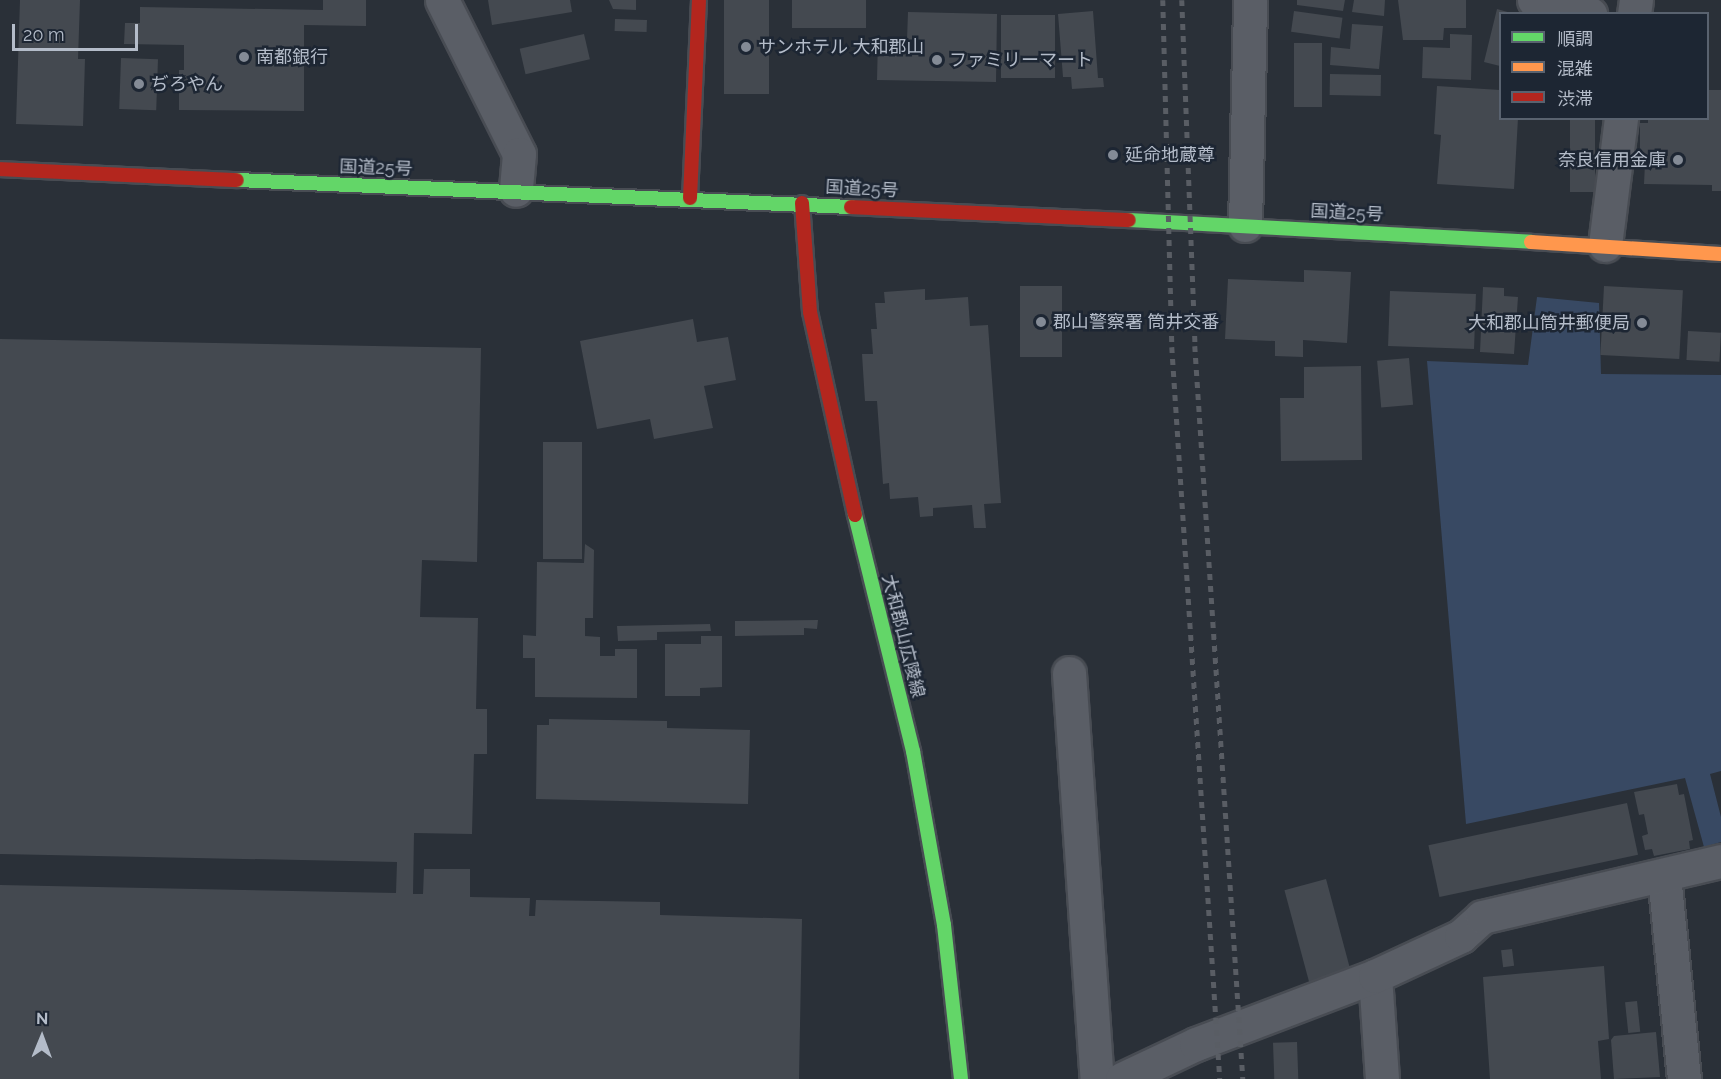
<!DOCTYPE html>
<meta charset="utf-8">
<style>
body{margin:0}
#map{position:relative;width:1721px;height:1079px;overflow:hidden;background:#2a3038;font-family:Raleway,"Noto Sans JP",sans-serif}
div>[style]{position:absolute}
.water>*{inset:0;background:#384963}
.building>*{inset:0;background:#444950;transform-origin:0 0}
.roads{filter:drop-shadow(2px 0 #484c53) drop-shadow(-2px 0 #484c53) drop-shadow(0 2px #484c53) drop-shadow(0 -2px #484c53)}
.street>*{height:33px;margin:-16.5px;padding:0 16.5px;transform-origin:16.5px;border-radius:16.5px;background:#5a5e66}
.fast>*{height:14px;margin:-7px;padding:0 7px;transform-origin:7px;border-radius:7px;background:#63d668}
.slow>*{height:14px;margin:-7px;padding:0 7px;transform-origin:7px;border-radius:7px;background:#ff974d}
.jam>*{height:14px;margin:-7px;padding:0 7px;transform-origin:7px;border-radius:7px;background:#b3261e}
.rail>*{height:4.5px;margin-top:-2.25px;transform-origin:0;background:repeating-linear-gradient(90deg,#595d64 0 6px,transparent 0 12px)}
.dots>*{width:16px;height:16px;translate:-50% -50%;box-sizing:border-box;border:3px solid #1d2633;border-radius:50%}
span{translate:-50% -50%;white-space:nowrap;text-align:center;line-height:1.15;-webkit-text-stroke:5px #1d2633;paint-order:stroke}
.poi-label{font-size:18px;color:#b4bcc9}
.left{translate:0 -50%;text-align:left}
.right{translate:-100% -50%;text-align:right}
.street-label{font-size:18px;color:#b4bcc9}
.legend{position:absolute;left:1499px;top:12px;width:210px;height:108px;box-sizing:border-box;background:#1d2633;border:2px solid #59626f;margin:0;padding:8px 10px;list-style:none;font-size:18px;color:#b4bcc9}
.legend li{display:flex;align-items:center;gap:12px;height:30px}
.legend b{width:30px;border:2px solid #59626f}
.north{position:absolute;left:12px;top:1007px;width:60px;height:60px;-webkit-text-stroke:4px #1d2633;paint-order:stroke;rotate:1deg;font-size:16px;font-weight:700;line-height:24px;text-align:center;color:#b4bcc9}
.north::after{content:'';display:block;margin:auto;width:21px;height:27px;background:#b4bcc9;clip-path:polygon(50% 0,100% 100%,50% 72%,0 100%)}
.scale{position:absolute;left:12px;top:24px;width:126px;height:27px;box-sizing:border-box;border:3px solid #b4bcc9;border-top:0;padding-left:8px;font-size:18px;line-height:21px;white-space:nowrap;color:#b4bcc9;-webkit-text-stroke:4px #1d2633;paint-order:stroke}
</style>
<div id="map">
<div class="water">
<div style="clip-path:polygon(1537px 297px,1599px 303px,1601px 374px,1721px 375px,1721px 771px,1710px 774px,1721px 817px,1721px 842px,1704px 847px,1685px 778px,1466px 824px,1427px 361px,1528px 365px)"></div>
</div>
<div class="building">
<div style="clip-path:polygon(20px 0,80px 0,78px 59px,85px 59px,83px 126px,16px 124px)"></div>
<div style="clip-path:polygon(323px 0,366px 0,366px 26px,304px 25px,304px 111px,179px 110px,179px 70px,184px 70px,184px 45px,124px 44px,125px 23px,140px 23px,140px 7px,323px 10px)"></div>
<div style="clip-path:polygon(488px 0,570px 0,572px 12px,492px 25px)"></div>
<div style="clip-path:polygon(609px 0,636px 0,636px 10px,613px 9px)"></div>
<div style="left:724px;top:0;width:45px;height:94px"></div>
<div style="left:792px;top:0;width:74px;height:28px"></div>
<div style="clip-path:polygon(1297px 0,1345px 0,1343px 11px,1297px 5px)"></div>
<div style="clip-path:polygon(1354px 0,1385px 0,1384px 16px,1352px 12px)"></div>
<div style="clip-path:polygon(1398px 0,1466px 0,1466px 28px,1444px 28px,1443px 40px,1403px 40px)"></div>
<div style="clip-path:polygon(1497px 9px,1511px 13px,1500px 14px,1500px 66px,1484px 62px)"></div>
<div style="clip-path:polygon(1093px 11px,1098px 78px,1103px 78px,1104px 87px,1072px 89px,1071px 77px,1063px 77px,1058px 14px)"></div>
<div style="left:1294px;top:11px;width:49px;height:21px;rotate:8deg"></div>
<div style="clip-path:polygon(908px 12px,997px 14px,996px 82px,877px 80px,878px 39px,907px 40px)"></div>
<div style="left:1001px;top:15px;width:54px;height:63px"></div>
<div style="left:615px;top:19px;width:32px;height:12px;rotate:2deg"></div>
<div style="clip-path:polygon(1352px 24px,1383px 26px,1379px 69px,1330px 65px,1331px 47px,1350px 49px)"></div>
<div style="left:584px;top:34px;width:26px;height:66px;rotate:77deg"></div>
<div style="clip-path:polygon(1450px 34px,1472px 35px,1471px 80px,1422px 78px,1423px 47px,1450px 48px)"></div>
<div style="left:1294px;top:43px;width:28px;height:64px"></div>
<div style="left:121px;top:58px;width:37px;height:51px;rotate:2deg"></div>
<div style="left:1330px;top:74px;width:51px;height:21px;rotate:1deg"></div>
<div style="clip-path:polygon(1437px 86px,1500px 90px,1500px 118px,1518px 118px,1514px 189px,1437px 184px,1441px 135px,1434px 134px)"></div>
<div style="clip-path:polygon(1708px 90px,1721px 90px,1721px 191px,1712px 191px,1712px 185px,1644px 184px,1645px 163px,1640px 163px,1640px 123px,1648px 123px,1648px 118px,1708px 118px)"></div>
<div style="left:1570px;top:118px;width:25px;height:74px"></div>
<div style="clip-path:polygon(1304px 270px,1351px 272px,1347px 343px,1303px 340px,1303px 357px,1275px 356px,1275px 341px,1225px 339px,1228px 279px,1304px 282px)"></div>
<div style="left:1020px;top:286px;width:42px;height:71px"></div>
<div style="left:1604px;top:286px;width:79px;height:69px;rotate:3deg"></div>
<div style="clip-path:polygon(1483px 287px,1504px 288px,1504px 296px,1518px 297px,1514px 354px,1480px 352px)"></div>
<div style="clip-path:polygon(925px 289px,925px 300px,968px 297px,970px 326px,988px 325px,1001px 503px,984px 504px,986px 528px,974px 528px,972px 505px,933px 508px,933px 516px,920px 517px,918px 497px,890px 499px,889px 483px,883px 484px,877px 401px,865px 401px,862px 354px,873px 354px,871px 329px,877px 329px,875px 303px,885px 303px,884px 292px)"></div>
<div style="left:1390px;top:291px;width:86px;height:55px;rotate:2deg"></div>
<div style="clip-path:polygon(693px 319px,697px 342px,728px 337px,736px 380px,704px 386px,713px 428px,654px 439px,650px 419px,597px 429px,580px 341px)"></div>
<div style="left:1688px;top:331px;width:33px;height:29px;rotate:3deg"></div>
<div style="clip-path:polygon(0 339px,481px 348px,477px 562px,422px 560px,420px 617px,478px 618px,476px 709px,487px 709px,487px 754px,474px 754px,472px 834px,414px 833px,413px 894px,423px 894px,424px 869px,470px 869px,470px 897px,530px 898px,529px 916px,535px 916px,536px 900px,660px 902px,660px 915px,802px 919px,799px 1079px,0 1079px,0 885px,396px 893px,397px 862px,0 854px)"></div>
<div style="left:1409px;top:358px;width:47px;height:32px;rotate:85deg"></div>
<div style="clip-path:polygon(1361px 366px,1362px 460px,1281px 461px,1280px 398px,1304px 398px,1304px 367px)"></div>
<div style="left:543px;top:442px;width:39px;height:117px"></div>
<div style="clip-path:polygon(585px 544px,594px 550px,593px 618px,585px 618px,585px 636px,600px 637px,600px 656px,615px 656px,615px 649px,637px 649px,637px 698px,535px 697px,535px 658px,523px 658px,523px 635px,536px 636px,537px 562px,584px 563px)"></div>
<div style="clip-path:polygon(818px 620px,817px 629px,804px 628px,804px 635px,735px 636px,735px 621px)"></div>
<div style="clip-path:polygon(710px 624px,711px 631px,657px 632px,657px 640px,618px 641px,617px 626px)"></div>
<div style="clip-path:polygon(701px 636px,722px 636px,722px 687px,700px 688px,700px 696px,665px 696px,665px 644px,701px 644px)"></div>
<div style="clip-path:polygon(549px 719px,667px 721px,667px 728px,750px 730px,748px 804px,536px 799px,537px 725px,549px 725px)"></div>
<div style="clip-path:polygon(1677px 784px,1679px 795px,1684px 794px,1693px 840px,1689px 841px,1690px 849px,1654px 856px,1652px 849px,1645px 850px,1642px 836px,1648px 834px,1644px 814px,1639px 815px,1634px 792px)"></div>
<div style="left:1627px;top:803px;width:53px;height:203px;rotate:78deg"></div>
<div style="left:1326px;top:879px;width:96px;height:43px;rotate:75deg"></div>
<div style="left:1512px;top:949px;width:17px;height:11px;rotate:83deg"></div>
<div style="clip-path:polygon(1604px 966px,1609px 1039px,1598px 1041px,1601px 1079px,1490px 1079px,1483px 977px)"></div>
<div style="left:1637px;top:1001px;width:31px;height:12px;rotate:84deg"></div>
<div style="clip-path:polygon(1656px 1032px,1660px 1077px,1614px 1079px,1611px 1040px,1614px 1036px)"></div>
<div style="left:1297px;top:1042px;width:37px;height:24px;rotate:88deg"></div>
</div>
<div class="roads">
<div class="street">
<div style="left:442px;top:0;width:172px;rotate:63.4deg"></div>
<div style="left:519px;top:154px;width:36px;rotate:95deg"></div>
<div style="left:1534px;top:0;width:58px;rotate:14deg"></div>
<div style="left:1634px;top:14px;width:14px;rotate:-82deg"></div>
<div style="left:1245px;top:225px;width:225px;rotate:-88.7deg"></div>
<div style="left:1605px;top:245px;width:128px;rotate:-82.8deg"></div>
<div style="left:1069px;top:673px;width:407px;rotate:86.1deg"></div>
<div style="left:1664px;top:875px;width:205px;rotate:84.4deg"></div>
<div style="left:1375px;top:976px;width:103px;rotate:86.1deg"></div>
<div style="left:1122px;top:1079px;width:82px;rotate:-25.3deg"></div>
<div style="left:1196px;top:1044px;width:191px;rotate:-20.8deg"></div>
<div style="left:1375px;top:976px;width:95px;rotate:-24.9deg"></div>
<div style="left:1461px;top:936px;width:28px;rotate:-42deg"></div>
<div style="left:1482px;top:917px;width:245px;rotate:-13.2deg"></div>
</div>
<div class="fast">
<div style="left:237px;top:180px;width:615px;rotate:2.52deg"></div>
<div style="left:1129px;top:220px;width:403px;rotate:3.1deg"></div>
<div style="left:855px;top:515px;width:243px;rotate:76.2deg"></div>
<div style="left:913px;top:751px;width:177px;rotate:79.9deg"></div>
<div style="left:944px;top:925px;width:155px;rotate:83.7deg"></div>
</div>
<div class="slow">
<div style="left:1531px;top:242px;width:190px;rotate:3.6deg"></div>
</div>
<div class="jam">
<div style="left:0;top:169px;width:237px;rotate:2.7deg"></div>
<div style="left:690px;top:198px;width:198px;rotate:-87.4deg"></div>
<div style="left:802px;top:203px;width:109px;rotate:85.8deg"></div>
<div style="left:810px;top:312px;width:208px;rotate:77.5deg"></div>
<div style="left:851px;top:207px;width:278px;rotate:2.7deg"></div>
</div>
</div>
<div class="rail">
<div style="left:1163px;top:0;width:347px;rotate:88.5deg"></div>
<div style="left:1172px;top:347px;width:734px;rotate:86.25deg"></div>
<div style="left:1182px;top:0;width:346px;rotate:87.8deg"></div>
<div style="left:1195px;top:346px;width:735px;rotate:86.25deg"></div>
</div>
<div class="dots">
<div style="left:746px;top:47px;background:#848b96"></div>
<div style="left:244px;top:57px;background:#848b96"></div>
<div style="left:937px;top:60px;background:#848b96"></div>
<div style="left:139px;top:84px;background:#848b96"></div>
<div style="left:1113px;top:155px;background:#848b96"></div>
<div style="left:1678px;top:160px;background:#848b96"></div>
<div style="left:1041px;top:322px;background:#848b96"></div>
<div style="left:1642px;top:323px;background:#848b96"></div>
</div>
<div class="poi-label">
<span class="left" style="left:758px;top:47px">サンホテル 大和郡山</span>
<span class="left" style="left:256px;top:57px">南都銀行</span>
<span class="left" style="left:949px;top:60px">ファミリーマート</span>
<span class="left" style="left:151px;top:84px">ぢろやん</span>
<span class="left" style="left:1125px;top:155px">延命地蔵尊</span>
<span class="right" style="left:1666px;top:160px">奈良信用金庫</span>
<span class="left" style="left:1053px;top:322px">郡山警察署 筒井交番</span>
<span class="right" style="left:1630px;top:323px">大和郡山筒井郵便局</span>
</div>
<div class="street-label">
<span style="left:376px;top:168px;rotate:2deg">国道25号</span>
<span style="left:862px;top:189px;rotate:3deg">国道25号</span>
<span style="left:1347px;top:213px;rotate:3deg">国道25号</span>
<span style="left:903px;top:636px;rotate:76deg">大和郡山広陵線</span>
</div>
<ul class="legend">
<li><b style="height:8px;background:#63d668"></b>順調</li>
<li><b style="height:8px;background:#ff974d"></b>混雑</li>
<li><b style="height:8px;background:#b3261e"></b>渋滞</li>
</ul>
<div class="north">N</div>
<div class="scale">20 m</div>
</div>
